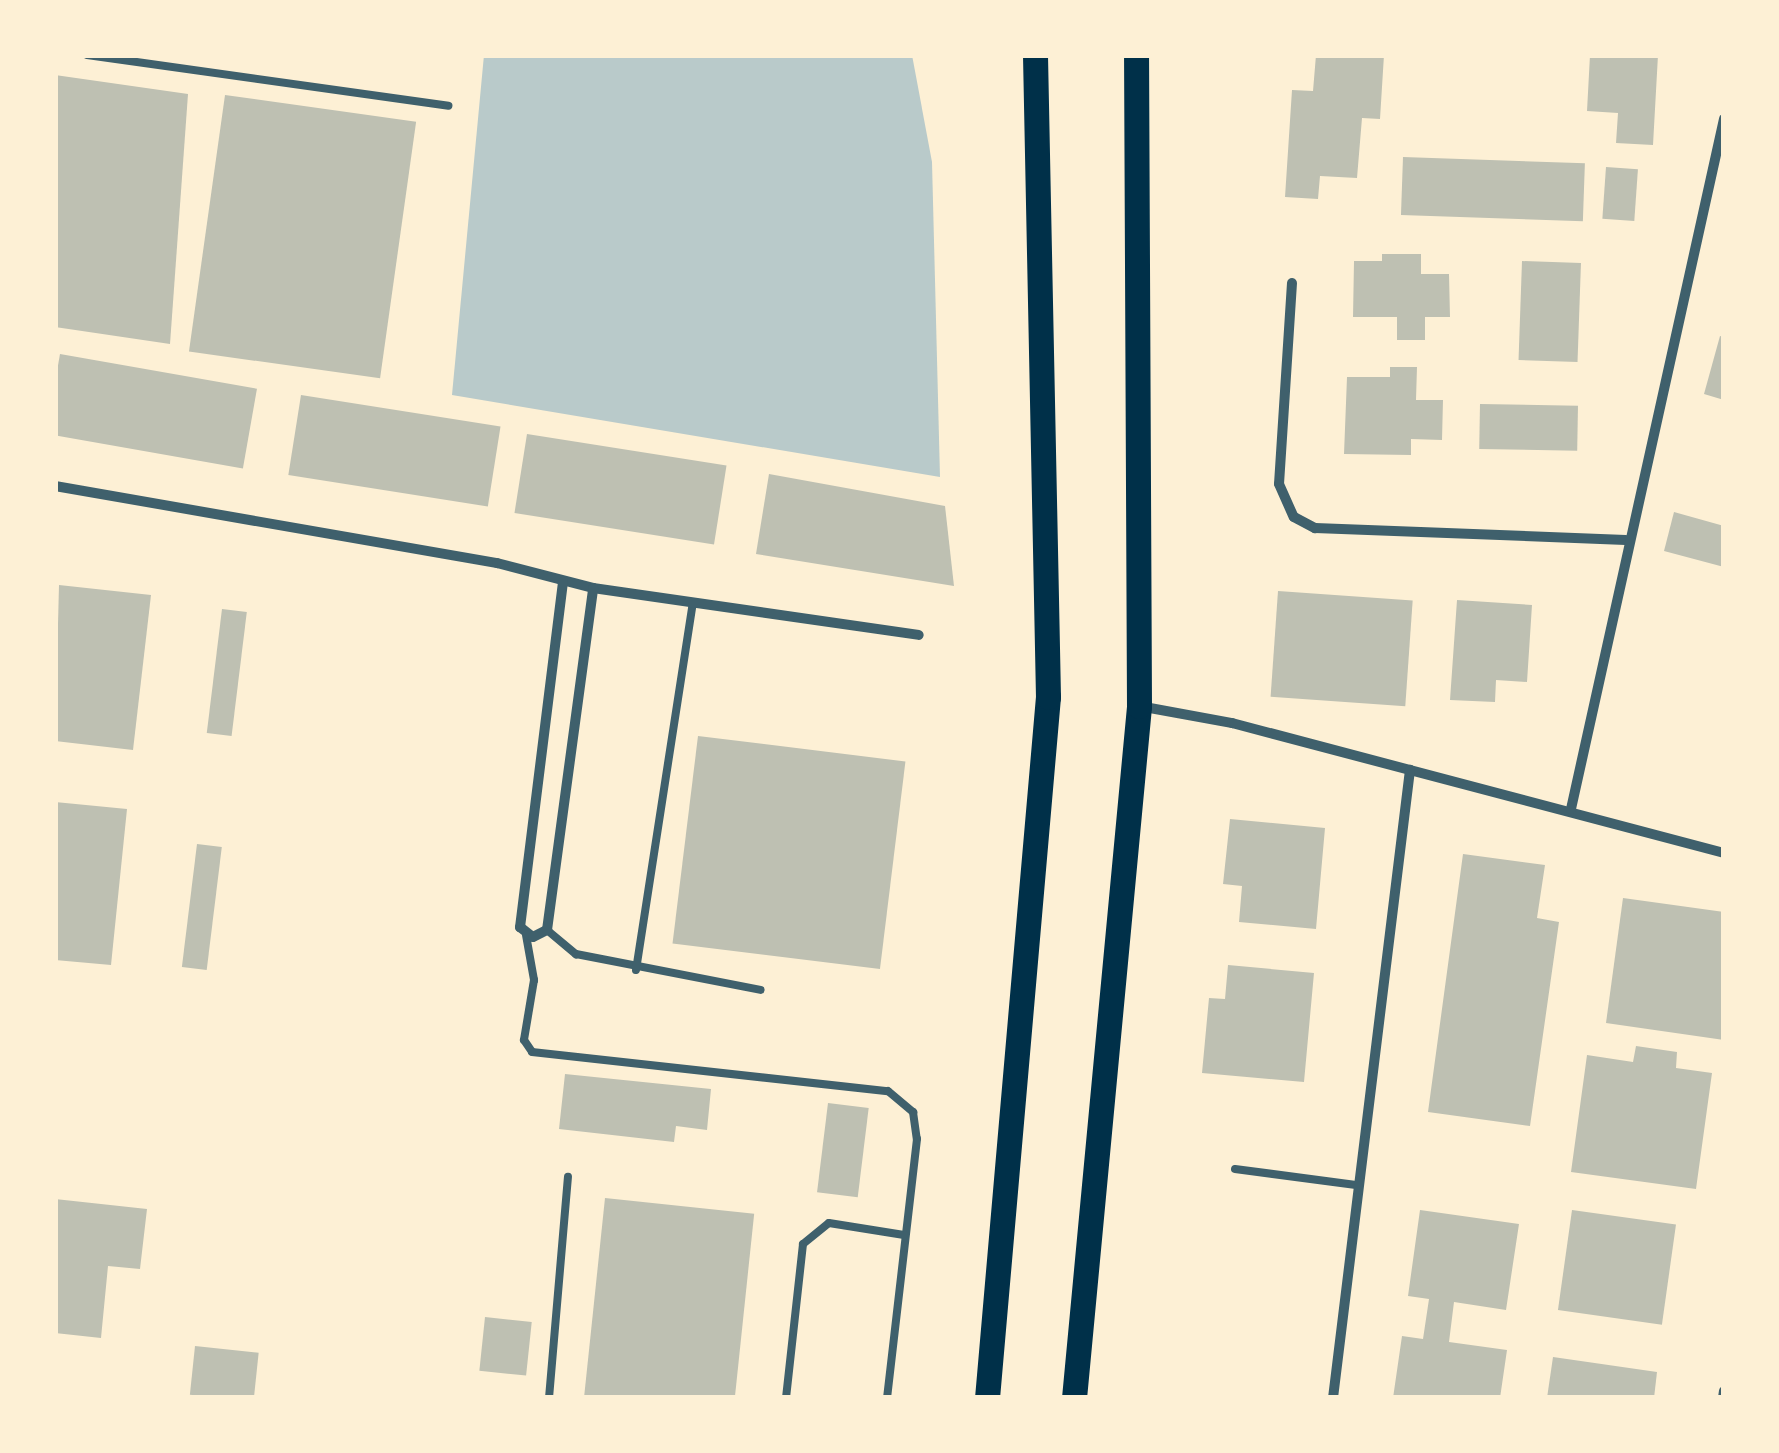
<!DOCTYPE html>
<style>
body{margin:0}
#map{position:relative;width:1779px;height:1453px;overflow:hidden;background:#fdf0d5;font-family:"Sofia Sans Condensed",sans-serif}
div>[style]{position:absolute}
.green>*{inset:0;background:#b9caca}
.building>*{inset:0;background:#bec0b2;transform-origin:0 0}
.service>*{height:8px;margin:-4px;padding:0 4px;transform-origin:4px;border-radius:4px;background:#3f606c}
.minor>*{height:10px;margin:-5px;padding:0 5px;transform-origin:5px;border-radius:5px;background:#3f606c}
.primary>*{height:25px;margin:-12.5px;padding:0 12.5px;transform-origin:12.5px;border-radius:12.5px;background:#003049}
span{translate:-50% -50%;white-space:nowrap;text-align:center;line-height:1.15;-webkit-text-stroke:10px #fdf0d5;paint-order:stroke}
.frame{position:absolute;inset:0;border:58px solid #fdf0d5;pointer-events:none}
</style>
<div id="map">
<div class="green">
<div style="clip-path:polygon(484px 55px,912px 55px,932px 162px,940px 477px,452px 395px)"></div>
</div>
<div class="building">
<div style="clip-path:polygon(1316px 55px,1384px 55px,1380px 119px,1362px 118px,1357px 178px,1320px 176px,1318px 199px,1285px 197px,1292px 90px,1313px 91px)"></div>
<div style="clip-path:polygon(1590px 55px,1658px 55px,1653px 145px,1616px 143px,1618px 113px,1587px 111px)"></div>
<div style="clip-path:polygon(55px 75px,188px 94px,170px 344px,55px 327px)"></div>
<div style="left:225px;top:95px;width:193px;height:259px;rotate:8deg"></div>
<div style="left:1403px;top:157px;width:182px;height:58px;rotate:2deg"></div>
<div style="left:1606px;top:167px;width:32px;height:52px;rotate:4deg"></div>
<div style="clip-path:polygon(1382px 254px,1421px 254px,1421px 274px,1449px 274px,1450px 317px,1425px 317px,1425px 340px,1397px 340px,1397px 317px,1353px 317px,1354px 261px,1382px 261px)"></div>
<div style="left:1522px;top:261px;width:59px;height:99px;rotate:2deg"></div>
<div style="clip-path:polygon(1720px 336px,1724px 337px,1724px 400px,1704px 394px)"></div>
<div style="left:60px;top:354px;width:200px;height:81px;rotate:10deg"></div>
<div style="clip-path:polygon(1390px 367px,1417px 367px,1416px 400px,1443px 400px,1442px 440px,1411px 439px,1411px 455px,1344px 454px,1347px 377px,1390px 377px)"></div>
<div style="left:301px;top:395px;width:202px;height:81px;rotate:9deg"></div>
<div style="left:1480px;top:404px;width:98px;height:45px;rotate:1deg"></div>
<div style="left:527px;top:434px;width:202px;height:80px;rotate:9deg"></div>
<div style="clip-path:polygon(769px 474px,945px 506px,954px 586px,756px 554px)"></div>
<div style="clip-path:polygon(1674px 512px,1724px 526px,1724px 567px,1664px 551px)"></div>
<div style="clip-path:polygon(59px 585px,151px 595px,133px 750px,55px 741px)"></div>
<div style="left:1278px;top:591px;width:135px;height:106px;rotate:4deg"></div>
<div style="clip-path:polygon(1457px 600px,1532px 605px,1527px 682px,1496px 680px,1495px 702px,1450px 700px)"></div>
<div style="left:222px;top:609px;width:25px;height:125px;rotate:7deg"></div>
<div style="left:698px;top:736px;width:209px;height:209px;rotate:7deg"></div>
<div style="clip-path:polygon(55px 802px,127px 809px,111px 965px,55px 960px)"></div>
<div style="clip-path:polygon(1230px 819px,1325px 828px,1316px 929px,1239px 922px,1242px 886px,1223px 884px)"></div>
<div style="left:197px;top:844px;width:25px;height:124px;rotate:7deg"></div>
<div style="clip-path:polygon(1463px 854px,1545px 865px,1537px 918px,1559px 922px,1530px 1126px,1428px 1112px)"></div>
<div style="clip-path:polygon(1623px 898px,1724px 912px,1724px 1040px,1606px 1023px)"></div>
<div style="clip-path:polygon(1228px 965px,1314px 973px,1304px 1082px,1202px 1073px,1209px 998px,1225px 999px)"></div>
<div style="clip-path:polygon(1636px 1046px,1677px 1052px,1676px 1068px,1712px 1073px,1696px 1189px,1571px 1172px,1587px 1055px,1633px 1062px)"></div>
<div style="clip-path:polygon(565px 1074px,711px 1089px,707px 1130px,676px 1126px,674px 1142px,559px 1129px)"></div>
<div style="left:828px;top:1103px;width:41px;height:90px;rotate:7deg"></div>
<div style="left:605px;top:1198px;width:150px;height:201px;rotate:6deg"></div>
<div style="clip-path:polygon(55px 1199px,147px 1209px,140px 1269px,108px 1266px,101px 1338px,55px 1333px)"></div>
<div style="clip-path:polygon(1420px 1210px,1519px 1224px,1506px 1310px,1454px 1302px,1449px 1342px,1507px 1350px,1500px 1398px,1393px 1398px,1402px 1336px,1423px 1339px,1429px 1299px,1408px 1296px)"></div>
<div style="left:1572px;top:1210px;width:105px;height:101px;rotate:8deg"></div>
<div style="left:485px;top:1317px;width:47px;height:54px;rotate:6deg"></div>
<div style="left:195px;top:1346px;width:64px;height:49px;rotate:6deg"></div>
<div style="clip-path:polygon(1553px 1357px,1657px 1372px,1654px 1398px,1547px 1398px)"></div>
</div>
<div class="service">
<div style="left:87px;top:55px;width:365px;rotate:8deg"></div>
<div style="left:547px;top:930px;width:38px;rotate:40deg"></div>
<div style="left:576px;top:954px;width:188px;rotate:11deg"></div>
<div style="left:526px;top:935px;width:46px;rotate:79.9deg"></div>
<div style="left:534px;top:980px;width:61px;rotate:99.5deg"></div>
<div style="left:524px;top:1040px;width:14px;rotate:56deg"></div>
<div style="left:532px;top:1052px;width:358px;rotate:6.3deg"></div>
<div style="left:888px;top:1091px;width:33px;rotate:40deg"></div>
<div style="left:913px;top:1112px;width:27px;rotate:82deg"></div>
<div style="left:917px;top:1139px;width:261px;rotate:96.6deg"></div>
<div style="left:636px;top:970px;width:371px;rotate:-81.2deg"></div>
<div style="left:1235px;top:1169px;width:122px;rotate:7.5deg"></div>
<div style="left:549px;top:1398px;width:222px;rotate:-85.1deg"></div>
<div style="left:786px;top:1398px;width:155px;rotate:-83.7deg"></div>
<div style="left:803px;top:1244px;width:33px;rotate:-39deg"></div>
<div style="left:829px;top:1223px;width:76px;rotate:9.1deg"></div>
</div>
<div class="minor">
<div style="left:1292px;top:283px;width:201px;rotate:93.7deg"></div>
<div style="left:1279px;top:484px;width:36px;rotate:66deg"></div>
<div style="left:1294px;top:517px;width:24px;rotate:28deg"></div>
<div style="left:1315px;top:528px;width:311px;rotate:2.2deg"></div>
<div style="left:55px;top:486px;width:449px;rotate:9.9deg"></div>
<div style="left:497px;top:563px;width:99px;rotate:14.6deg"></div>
<div style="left:593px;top:588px;width:329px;rotate:8.2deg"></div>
<div style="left:563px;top:582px;width:348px;rotate:97.1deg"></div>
<div style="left:520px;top:927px;width:16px;rotate:38deg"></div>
<div style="left:533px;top:937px;width:16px;rotate:-27deg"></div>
<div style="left:547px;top:930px;width:345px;rotate:-82.3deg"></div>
<div style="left:1139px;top:706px;width:95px;rotate:10.4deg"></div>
<div style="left:1232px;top:723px;width:509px;rotate:14.8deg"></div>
<div style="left:1571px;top:809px;width:707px;rotate:-77.5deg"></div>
<div style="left:1333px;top:1398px;width:633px;rotate:-83.01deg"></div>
<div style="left:1723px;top:1398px;width:7px;rotate:-82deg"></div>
</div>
<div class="primary">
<div style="left:987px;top:1398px;width:704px;rotate:-85.03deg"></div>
<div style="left:1048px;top:697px;width:642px;rotate:-91.16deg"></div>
<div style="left:1074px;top:1398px;width:695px;rotate:-84.63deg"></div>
<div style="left:1139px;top:706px;width:651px;rotate:-90.26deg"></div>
</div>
<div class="frame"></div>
</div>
